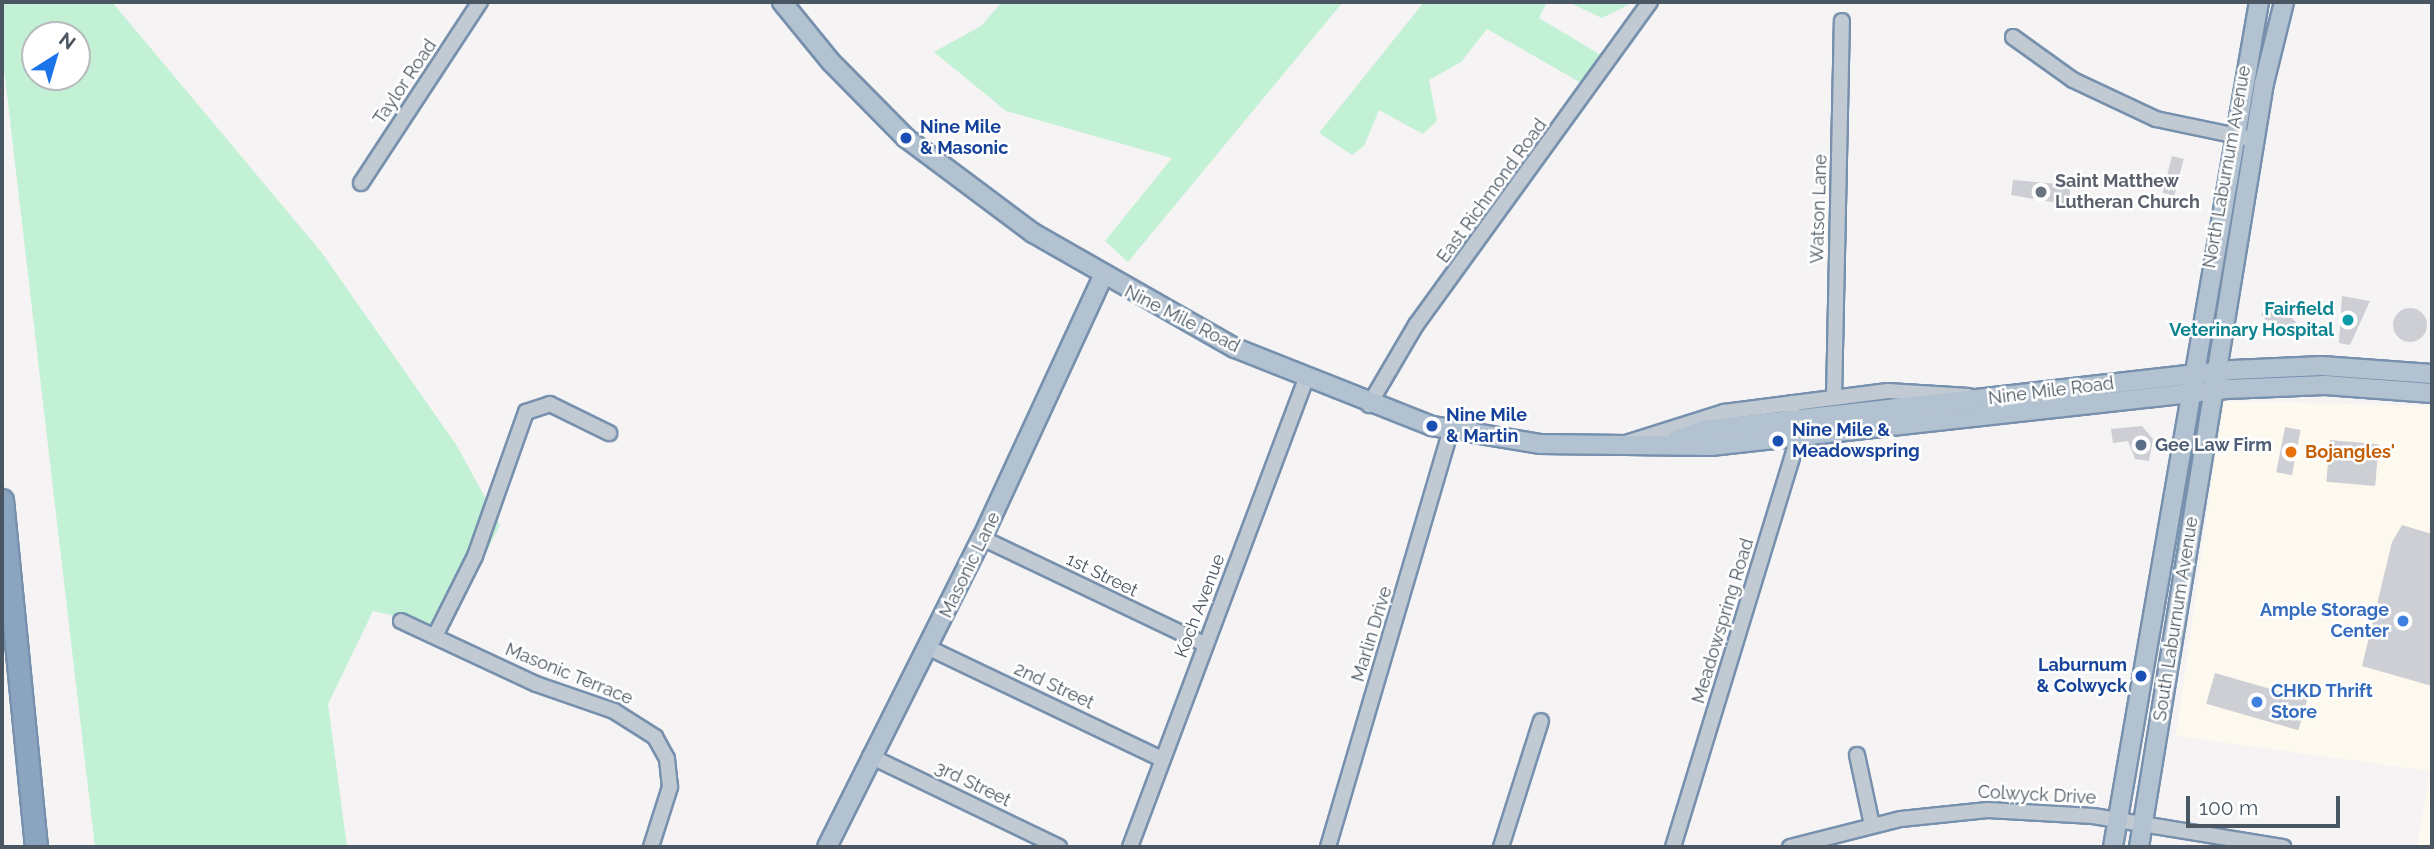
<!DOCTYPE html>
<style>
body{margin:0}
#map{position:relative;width:2434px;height:849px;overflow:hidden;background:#f5f3f3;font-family:Raleway,sans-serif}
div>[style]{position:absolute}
.commercial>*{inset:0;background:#fdf9ef}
.green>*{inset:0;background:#c3f1d5}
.building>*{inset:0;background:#cdcfd5;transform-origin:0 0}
.round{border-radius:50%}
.roads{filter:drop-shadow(2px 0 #7690ad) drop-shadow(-2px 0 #7690ad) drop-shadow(0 2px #7690ad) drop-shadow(0 -2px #7690ad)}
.minor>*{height:14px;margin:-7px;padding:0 7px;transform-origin:7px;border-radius:7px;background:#c1cad2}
.major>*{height:18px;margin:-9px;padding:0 9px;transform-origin:9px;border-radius:9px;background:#b3c2d1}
.highway>*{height:21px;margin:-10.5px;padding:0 10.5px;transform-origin:10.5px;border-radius:10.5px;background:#8ba5c1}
.dots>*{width:19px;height:19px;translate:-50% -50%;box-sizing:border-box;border:4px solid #fff;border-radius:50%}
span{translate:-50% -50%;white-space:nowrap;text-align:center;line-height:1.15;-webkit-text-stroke:5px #fff;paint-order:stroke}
.street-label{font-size:18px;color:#4a5661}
.transit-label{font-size:18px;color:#164399;font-weight:700}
.left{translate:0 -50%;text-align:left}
.right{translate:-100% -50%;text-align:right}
.worship-label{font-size:18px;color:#5b616d;font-weight:700}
.culture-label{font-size:18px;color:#0d838f;font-weight:700}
.service-label{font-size:18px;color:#4e5e75;font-weight:700}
.food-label{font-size:18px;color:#c56008;font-weight:700}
.shop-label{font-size:18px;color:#366cbe;font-weight:700}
.frame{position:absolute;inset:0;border:4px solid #4a5661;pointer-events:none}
.north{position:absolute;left:21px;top:21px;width:70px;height:70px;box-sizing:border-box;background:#fff;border:2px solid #b7bbc0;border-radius:50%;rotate:37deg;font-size:19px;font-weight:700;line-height:28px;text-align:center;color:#4a5661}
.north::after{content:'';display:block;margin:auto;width:24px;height:32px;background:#1a73e8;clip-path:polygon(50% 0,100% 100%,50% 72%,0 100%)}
.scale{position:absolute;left:2186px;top:796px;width:154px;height:32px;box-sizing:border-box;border:4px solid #4a5661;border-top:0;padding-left:9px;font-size:21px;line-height:24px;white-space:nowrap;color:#4a5661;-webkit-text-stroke:5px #fff;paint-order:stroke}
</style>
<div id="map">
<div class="commercial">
<div style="clip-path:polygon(2223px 401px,2432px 406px,2432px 847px,2417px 847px,2430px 771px,2176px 736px)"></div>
</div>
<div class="green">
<div style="clip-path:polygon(evenodd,2px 2px,112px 2px,322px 253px,457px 446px,500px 525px,448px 628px,373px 611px,328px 704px,347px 847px,95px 847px,2px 52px,2px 2px,35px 35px,77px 35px,77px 77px,35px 77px,35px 35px)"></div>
<div style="clip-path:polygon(1002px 2px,1343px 2px,1128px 262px,1105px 241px,1172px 158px,1006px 111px,934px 52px,981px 26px)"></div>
<div style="clip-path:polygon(1424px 2px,1547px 2px,1539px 18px,1601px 55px,1583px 84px,1487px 29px,1461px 62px,1429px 80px,1437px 121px,1423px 134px,1379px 110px,1364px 146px,1352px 155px,1319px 133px)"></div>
<div style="clip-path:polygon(1568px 2px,1634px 2px,1602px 18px)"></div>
</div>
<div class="building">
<div style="left:2172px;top:156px;width:12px;height:38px;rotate:14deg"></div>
<div style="clip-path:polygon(2013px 180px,2070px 185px,2070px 205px,2011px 195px)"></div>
<div style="clip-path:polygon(2342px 296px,2370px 301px,2350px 345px,2339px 343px)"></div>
<div style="clip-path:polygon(2274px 301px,2296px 322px,2287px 332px,2278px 332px,2261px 315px)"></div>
<div class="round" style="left:2393px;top:308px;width:34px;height:34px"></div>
<div style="clip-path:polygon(2142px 426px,2153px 439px,2149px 461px,2135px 459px,2128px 441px,2113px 443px,2111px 429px)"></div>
<div style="left:2285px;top:427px;width:16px;height:46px;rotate:11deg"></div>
<div style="left:2330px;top:440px;width:49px;height:42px;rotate:5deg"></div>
<div style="clip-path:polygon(2402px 525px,2432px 534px,2432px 686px,2362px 666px,2392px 542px)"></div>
<div style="left:2215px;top:673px;width:96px;height:32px;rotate:16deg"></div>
</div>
<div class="roads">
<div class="minor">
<div style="left:2013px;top:37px;width:74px;rotate:35.6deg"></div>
<div style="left:2073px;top:80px;width:92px;rotate:25.2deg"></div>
<div style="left:2156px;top:119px;width:92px;rotate:11.9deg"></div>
<div style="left:361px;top:183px;width:217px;rotate:-56.7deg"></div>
<div style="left:1834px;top:398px;width:377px;rotate:-88.8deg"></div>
<div style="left:1369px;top:405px;width:93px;rotate:-59.6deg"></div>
<div style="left:1416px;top:325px;width:399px;rotate:-54.1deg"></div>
<div style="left:1626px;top:443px;width:103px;rotate:-17.6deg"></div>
<div style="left:1724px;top:412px;width:165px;rotate:-7.3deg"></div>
<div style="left:1888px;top:391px;width:81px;rotate:3.5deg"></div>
<div style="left:982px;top:538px;width:248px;rotate:25.5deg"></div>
<div style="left:401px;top:621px;width:149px;rotate:25deg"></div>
<div style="left:536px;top:684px;width:83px;rotate:19.1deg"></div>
<div style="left:614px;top:711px;width:49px;rotate:32.4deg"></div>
<div style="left:655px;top:737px;width:25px;rotate:61deg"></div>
<div style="left:667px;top:759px;width:28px;rotate:84deg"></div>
<div style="left:670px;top:787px;width:63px;rotate:107.6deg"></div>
<div style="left:435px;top:636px;width:89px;rotate:-63.4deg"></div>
<div style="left:475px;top:556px;width:153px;rotate:-70.5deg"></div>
<div style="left:526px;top:412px;width:25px;rotate:-18deg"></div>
<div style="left:550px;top:404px;width:66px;rotate:26.2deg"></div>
<div style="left:929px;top:648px;width:258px;rotate:25.5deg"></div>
<div style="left:1857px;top:755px;width:72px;rotate:77.9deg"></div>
<div style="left:870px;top:756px;width:210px;rotate:25.7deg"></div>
<div style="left:1130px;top:847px;width:500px;rotate:-69.4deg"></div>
<div style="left:1328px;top:847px;width:435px;rotate:-73.6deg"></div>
<div style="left:1501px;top:847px;width:132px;rotate:-72.4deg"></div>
<div style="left:1673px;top:847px;width:416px;rotate:-73deg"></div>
<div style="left:1795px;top:449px;width:46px;rotate:-95deg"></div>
<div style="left:1790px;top:847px;width:114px;rotate:-14.2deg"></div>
<div style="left:1901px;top:819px;width:87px;rotate:-5.9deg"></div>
<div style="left:1988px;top:810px;width:105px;rotate:3.3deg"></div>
<div style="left:2093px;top:816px;width:193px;rotate:9.3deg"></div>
</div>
<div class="major">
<div style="left:782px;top:2px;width:77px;rotate:50.8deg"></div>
<div style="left:831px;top:62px;width:107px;rotate:45.4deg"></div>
<div style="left:906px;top:138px;width:159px;rotate:36.8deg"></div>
<div style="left:1033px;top:233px;width:232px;rotate:29.7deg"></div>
<div style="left:1235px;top:348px;width:212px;rotate:21.6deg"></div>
<div style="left:1432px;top:426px;width:109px;rotate:9.5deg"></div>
<div style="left:1540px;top:444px;width:171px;rotate:0.7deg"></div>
<div style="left:1711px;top:446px;width:519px;rotate:-6.3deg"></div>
<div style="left:2227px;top:389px;width:98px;rotate:-2.3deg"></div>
<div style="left:2325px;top:385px;width:107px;rotate:4.3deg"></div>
<div style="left:1676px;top:440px;width:29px;rotate:-20deg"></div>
<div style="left:1703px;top:430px;width:532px;rotate:-6.47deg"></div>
<div style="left:2232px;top:370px;width:90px;rotate:-2.5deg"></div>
<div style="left:2322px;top:366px;width:110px;rotate:4.2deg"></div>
<div style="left:827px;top:847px;width:346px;rotate:-63.4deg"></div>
<div style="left:982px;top:538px;width:286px;rotate:-65.2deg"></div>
<div style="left:2113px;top:847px;width:858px;rotate:-80.2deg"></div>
<div style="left:2139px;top:847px;width:774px;rotate:-80.71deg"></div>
<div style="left:2264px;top:83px;width:83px;rotate:-76.1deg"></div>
</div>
<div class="highway">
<div style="left:2px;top:500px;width:349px;rotate:84.4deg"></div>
</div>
</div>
<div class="dots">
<div style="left:906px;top:138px;background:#1a4fb4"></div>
<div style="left:2041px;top:192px;background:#6b7280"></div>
<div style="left:2348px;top:320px;background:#0f9aa8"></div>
<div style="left:1432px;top:426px;background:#1a4fb4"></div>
<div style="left:1778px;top:441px;background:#1a4fb4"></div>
<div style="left:2141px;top:445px;background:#5c6f8a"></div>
<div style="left:2291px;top:452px;background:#e8710a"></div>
<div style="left:2403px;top:621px;background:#3f7fe0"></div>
<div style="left:2141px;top:676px;background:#1a4fb4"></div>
<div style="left:2257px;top:702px;background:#3f7fe0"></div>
</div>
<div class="street-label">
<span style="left:405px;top:82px;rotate:-56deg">Taylor Road</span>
<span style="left:2227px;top:167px;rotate:-80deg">North Laburnum Avenue</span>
<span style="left:1492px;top:191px;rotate:-54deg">East Richmond Road</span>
<span style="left:1819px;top:209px;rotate:-88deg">Watson Lane</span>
<span style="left:1182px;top:319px;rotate:27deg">Nine Mile Road</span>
<span style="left:2051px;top:391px;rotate:-7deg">Nine Mile Road</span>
<span style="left:970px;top:565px;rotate:-64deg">Masonic Lane</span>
<span style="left:1102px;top:575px;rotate:26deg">1st Street</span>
<span style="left:1200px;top:606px;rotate:-69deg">Koch Avenue</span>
<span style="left:2176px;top:619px;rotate:-81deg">South Laburnum Avenue</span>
<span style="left:1723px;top:621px;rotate:-73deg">Meadowspring Road</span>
<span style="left:1372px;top:634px;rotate:-73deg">Marlin Drive</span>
<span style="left:569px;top:674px;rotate:22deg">Masonic Terrace</span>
<span style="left:1054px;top:686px;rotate:25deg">2nd Street</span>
<span style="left:973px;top:784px;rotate:26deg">3rd Street</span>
<span style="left:2037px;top:795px;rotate:3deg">Colwyck Drive</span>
</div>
<div class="transit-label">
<span class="left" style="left:920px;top:138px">Nine Mile<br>&amp; Masonic</span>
<span class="left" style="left:1446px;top:426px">Nine Mile<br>&amp; Martin</span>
<span class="left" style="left:1792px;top:441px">Nine Mile &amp;<br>Meadowspring</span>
<span class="right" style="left:2127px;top:676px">Laburnum<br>&amp; Colwyck</span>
</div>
<div class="worship-label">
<span class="left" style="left:2055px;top:192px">Saint Matthew<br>Lutheran Church</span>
</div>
<div class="culture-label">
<span class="right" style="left:2334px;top:320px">Fairfield<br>Veterinary Hospital</span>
</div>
<div class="service-label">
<span class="left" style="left:2155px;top:445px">Gee Law Firm</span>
</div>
<div class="food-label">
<span class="left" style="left:2305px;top:452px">Bojangles'</span>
</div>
<div class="shop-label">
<span class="right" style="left:2389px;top:621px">Ample Storage<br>Center</span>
<span class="left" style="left:2271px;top:702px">CHKD Thrift<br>Store</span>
</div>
<div class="frame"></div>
<div class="north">N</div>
<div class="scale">100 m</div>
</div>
